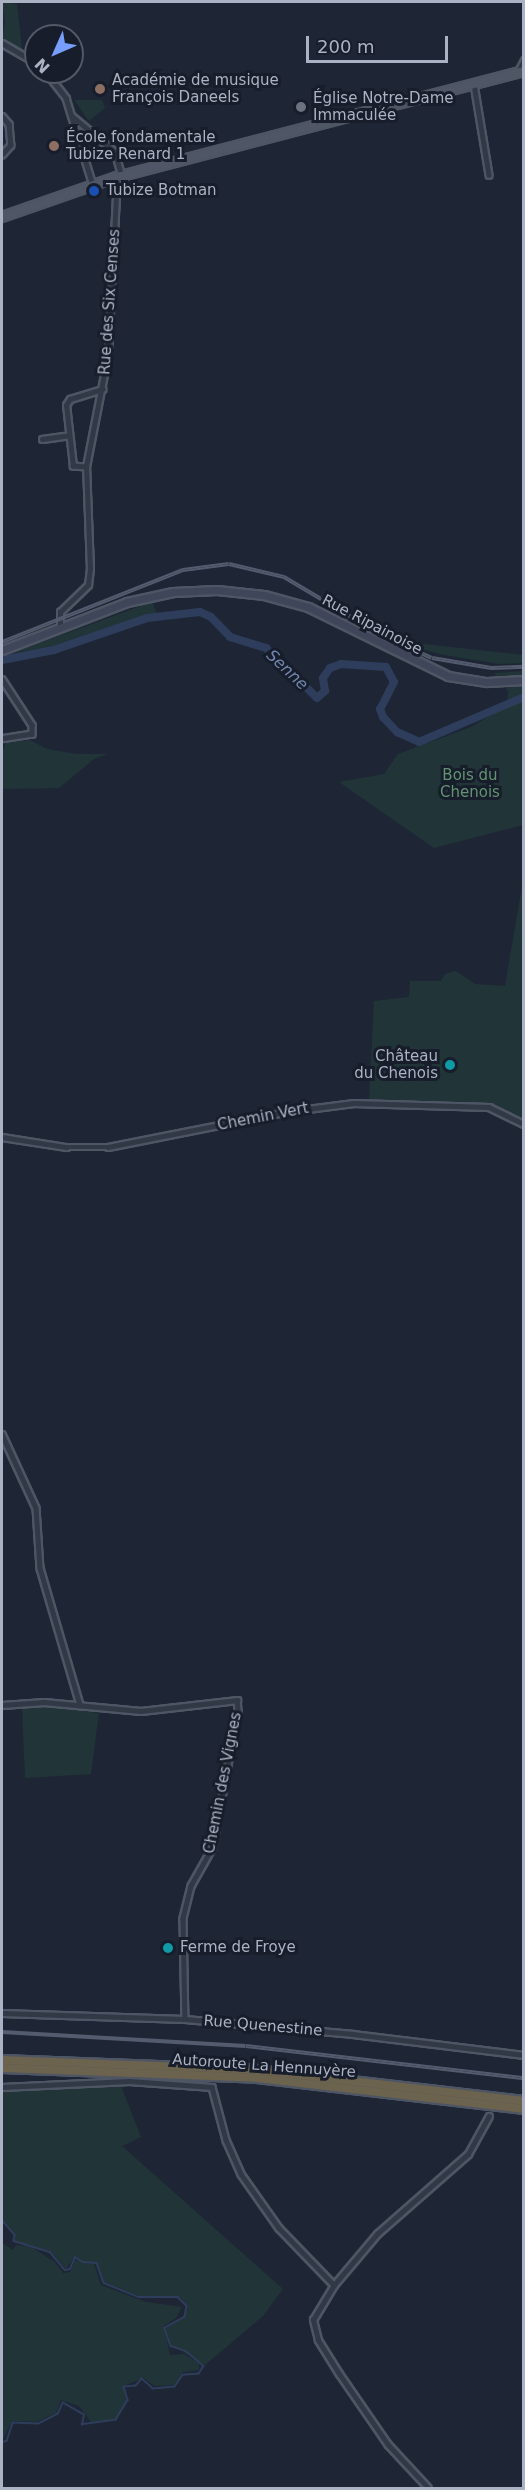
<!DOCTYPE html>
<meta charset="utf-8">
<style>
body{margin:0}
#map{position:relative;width:525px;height:2490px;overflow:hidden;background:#1e2635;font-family:"DejaVu Sans",sans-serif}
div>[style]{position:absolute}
.green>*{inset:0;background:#213438}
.stream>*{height:1.5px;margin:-0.75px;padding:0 0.75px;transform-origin:0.75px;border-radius:0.75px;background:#2e3d5b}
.river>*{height:8px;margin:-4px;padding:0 4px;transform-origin:4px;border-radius:4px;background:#2e3d5b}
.roads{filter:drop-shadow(2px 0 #4e5564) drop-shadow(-2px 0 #4e5564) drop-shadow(0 2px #4e5564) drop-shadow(0 -2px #4e5564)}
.street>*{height:4.5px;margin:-2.25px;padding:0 2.25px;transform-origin:2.25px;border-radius:2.25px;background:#313846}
.secondary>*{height:7px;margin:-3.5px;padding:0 3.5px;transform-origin:3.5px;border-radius:3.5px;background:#3f4659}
.primary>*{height:8px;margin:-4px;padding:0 4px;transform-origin:4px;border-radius:4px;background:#4f5666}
.highway>*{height:8px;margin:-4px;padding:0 4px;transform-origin:4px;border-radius:4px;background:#6c634e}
.rail>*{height:4px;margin-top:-2px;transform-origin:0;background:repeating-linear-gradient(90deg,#171d2a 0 4.5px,#535b6e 0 9px);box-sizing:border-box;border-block:2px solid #535b6e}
.dots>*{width:16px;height:16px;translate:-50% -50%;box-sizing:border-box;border:3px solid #171d2a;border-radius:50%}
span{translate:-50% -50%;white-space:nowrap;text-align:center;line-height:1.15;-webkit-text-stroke:6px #171d2a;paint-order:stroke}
.poi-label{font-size:15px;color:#aab2c4}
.left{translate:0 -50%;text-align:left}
.right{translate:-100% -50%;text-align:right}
.street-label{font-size:15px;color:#aab2c4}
.park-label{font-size:15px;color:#629472}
.water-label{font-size:16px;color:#7186ae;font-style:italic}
.frame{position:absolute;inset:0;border:3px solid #aab2c4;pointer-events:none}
.north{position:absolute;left:24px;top:24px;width:60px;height:60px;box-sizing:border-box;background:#171d2a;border:2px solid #525968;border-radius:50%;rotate:225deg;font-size:16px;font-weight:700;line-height:24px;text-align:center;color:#aab2c4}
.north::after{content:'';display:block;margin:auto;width:21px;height:27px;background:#779efc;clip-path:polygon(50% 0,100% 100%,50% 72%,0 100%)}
.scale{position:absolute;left:306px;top:36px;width:142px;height:27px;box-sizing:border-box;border:3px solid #aab2c4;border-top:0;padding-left:8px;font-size:18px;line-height:21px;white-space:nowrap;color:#aab2c4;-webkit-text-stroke:4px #171d2a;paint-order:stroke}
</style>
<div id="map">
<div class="green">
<div style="clip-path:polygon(2px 2px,17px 4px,22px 49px,2px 39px,5px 22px)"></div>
<div style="clip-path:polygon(74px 100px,102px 100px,105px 108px,89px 121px)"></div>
<div style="clip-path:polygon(152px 602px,158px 616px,54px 648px,15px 652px)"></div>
<div style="clip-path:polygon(415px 643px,523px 655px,523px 663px,499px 664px,444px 655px,414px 647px)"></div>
<div style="clip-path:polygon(523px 671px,523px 825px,434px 848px,339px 782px,384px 774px,398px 754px,471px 727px,507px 706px,508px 691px,494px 673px)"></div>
<div style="clip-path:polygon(30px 740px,47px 749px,76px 754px,108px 754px,94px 759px,59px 788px,2px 789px,2px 752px,6px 743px)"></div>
<div style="clip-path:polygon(523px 880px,523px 1119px,496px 1105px,369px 1102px,374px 1001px,409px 997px,410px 981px,441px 981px,445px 974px,456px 971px,475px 984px,505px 986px)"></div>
<div style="clip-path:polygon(45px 1706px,99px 1713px,91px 1774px,25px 1778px,22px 1707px)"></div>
<div style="clip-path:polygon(120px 2083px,141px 2137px,122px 2146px,283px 2289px,263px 2316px,205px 2365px,171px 2345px,166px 2328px,185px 2317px,188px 2306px,179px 2296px,139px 2296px,104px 2282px,97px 2262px,84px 2262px,75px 2256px,66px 2269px,50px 2251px,15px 2241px,15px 2235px,2px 2220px,2px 2089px)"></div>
<div style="clip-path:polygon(2px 2243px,13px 2250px,16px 2245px,31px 2247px,55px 2262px,63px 2273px,70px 2272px,75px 2260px,94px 2264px,101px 2285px,146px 2302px,182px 2307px,176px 2318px,164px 2326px,170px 2355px,184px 2354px,199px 2363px,199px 2370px,183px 2372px,174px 2385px,154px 2386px,144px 2378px,123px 2386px,126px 2401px,116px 2419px,91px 2422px,79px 2406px,61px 2400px,56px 2413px,36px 2422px,12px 2421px,2px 2441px)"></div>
</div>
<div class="stream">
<div style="left:2px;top:1813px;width:8px;rotate:90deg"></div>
<div style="left:2px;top:2220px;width:20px;rotate:49deg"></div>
<div style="left:15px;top:2235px;width:6px;rotate:99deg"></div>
<div style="left:14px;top:2241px;width:38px;rotate:17deg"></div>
<div style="left:50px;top:2252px;width:23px;rotate:50deg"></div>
<div style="left:65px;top:2270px;width:5px;rotate:-11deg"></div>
<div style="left:70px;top:2269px;width:13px;rotate:-67deg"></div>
<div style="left:75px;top:2257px;width:9px;rotate:32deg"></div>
<div style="left:83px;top:2262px;width:14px;rotate:4deg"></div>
<div style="left:97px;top:2263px;width:21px;rotate:71deg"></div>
<div style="left:104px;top:2283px;width:38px;rotate:22deg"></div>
<div style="left:139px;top:2297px;width:39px"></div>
<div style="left:178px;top:2297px;width:13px;rotate:45deg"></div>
<div style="left:187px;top:2306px;width:11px;rotate:100deg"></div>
<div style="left:185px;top:2317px;width:23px;rotate:151deg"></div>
<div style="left:165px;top:2328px;width:19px;rotate:72deg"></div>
<div style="left:171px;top:2346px;width:16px;rotate:18deg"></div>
<div style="left:186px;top:2351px;width:23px;rotate:40deg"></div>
<div style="left:204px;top:2366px;width:9px;rotate:122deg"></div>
<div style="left:199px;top:2374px;width:16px;rotate:176deg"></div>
<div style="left:183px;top:2375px;width:14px;rotate:124deg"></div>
<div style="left:175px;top:2387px;width:22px;rotate:175deg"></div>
<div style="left:153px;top:2389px;width:15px;rotate:-138deg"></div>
<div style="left:142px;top:2379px;width:9px;rotate:131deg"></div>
<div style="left:136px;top:2386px;width:12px;rotate:175deg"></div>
<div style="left:124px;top:2387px;width:14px;rotate:73deg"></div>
<div style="left:128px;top:2400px;width:23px;rotate:121deg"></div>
<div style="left:116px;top:2420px;width:34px;rotate:172deg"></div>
<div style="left:82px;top:2425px;width:10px;rotate:-79deg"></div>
<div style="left:84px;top:2415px;width:24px;rotate:-150deg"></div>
<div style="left:63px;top:2403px;width:12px;rotate:114deg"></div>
<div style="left:58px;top:2414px;width:22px;rotate:153deg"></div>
<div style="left:38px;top:2424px;width:25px;rotate:-178deg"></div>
<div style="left:13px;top:2423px;width:19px;rotate:108deg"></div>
<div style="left:7px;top:2441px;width:5px;rotate:158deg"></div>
</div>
<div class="river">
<div style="left:2px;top:660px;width:53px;rotate:-10.9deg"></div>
<div style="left:54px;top:650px;width:98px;rotate:-19deg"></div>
<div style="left:147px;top:618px;width:53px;rotate:-6.5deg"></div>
<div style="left:200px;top:612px;width:12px;rotate:24deg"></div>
<div style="left:211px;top:617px;width:28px;rotate:46deg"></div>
<div style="left:230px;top:637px;width:38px;rotate:17deg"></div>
<div style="left:266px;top:648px;width:71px;rotate:44.4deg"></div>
<div style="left:317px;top:698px;width:11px;rotate:-41deg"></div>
<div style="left:325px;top:691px;width:13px;rotate:-99deg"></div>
<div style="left:323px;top:678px;width:12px;rotate:-55deg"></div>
<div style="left:330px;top:668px;width:12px;rotate:-20deg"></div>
<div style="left:341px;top:664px;width:45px;rotate:3.8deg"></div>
<div style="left:386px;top:667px;width:17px;rotate:62deg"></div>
<div style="left:394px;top:682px;width:30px;rotate:117deg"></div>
<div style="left:380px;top:709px;width:9px;rotate:69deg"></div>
<div style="left:383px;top:717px;width:21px;rotate:47deg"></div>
<div style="left:397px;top:732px;width:24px;rotate:24deg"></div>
<div style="left:419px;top:742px;width:114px;rotate:-23.2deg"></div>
</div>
<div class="roads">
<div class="street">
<div style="left:2px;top:43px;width:39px;rotate:30deg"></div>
<div style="left:46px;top:72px;width:33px;rotate:52deg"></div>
<div style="left:66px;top:98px;width:91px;rotate:72.8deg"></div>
<div style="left:518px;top:72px;width:13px;rotate:-63deg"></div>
<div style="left:474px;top:84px;width:92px;rotate:80.6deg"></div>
<div style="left:2px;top:116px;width:11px;rotate:49deg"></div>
<div style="left:9px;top:124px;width:21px;rotate:85deg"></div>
<div style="left:11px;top:145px;width:13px;rotate:132deg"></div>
<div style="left:72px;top:116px;width:56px;rotate:39.9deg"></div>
<div style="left:115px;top:152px;width:25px;rotate:74deg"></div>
<div style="left:42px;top:439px;width:27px;rotate:-8deg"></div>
<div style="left:86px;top:467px;width:13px;rotate:-176deg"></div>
<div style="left:73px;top:466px;width:61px;rotate:-96.5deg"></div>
<div style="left:66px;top:405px;width:7px;rotate:-56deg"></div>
<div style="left:70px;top:399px;width:34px;rotate:-17deg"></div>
<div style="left:60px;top:628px;width:16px;rotate:-90deg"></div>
<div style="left:60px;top:612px;width:39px;rotate:-44deg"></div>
<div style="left:88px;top:585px;width:16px;rotate:-83deg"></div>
<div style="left:90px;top:569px;width:102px;rotate:-92.2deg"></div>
<div style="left:86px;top:467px;width:115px;rotate:-79deg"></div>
<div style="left:108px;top:354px;width:177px;rotate:-87.1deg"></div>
<div style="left:2px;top:679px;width:55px;rotate:56.9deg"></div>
<div style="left:32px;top:725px;width:9px;rotate:90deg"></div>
<div style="left:32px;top:734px;width:30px;rotate:171deg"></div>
<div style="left:2px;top:1137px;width:65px;rotate:8.9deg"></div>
<div style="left:66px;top:1147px;width:42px"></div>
<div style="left:108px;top:1147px;width:179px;rotate:-11.2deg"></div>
<div style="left:284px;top:1112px;width:70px;rotate:-7.4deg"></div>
<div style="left:353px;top:1103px;width:136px;rotate:1.7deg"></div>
<div style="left:489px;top:1107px;width:39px;rotate:26deg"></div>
<div style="left:2px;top:1434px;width:81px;rotate:65.3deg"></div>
<div style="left:36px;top:1508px;width:60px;rotate:86.2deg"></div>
<div style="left:40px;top:1568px;width:143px;rotate:73.7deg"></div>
<div style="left:2px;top:1705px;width:42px;rotate:-4.1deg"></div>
<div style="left:44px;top:1702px;width:97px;rotate:5.3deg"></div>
<div style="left:141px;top:1711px;width:97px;rotate:-6.5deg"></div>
<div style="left:237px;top:1700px;width:10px;rotate:84deg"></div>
<div style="left:238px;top:1710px;width:139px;rotate:100.3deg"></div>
<div style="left:213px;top:1847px;width:45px;rotate:119.4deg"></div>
<div style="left:191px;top:1886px;width:34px;rotate:104deg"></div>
<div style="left:183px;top:1919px;width:100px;rotate:88.9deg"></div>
<div style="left:2px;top:2013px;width:183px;rotate:1.9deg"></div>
<div style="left:185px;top:2019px;width:169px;rotate:5.1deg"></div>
<div style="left:353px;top:2034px;width:172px;rotate:7deg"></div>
<div style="left:2px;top:2087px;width:127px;rotate:-2.7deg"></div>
<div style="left:129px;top:2081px;width:83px;rotate:4.1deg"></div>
<div style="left:212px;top:2087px;width:55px;rotate:75.2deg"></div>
<div style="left:226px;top:2140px;width:37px;rotate:66deg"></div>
<div style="left:241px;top:2174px;width:66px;rotate:54.9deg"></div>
<div style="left:279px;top:2228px;width:79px;rotate:46deg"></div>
<div style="left:428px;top:2488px;width:59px;rotate:-132.9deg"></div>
<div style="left:388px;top:2445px;width:86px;rotate:-124.6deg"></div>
<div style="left:339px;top:2374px;width:40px;rotate:-122deg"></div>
<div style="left:318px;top:2340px;width:21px;rotate:-104deg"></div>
<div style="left:313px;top:2320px;width:41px;rotate:-59deg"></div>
<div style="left:334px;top:2285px;width:67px;rotate:-49.9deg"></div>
<div style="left:377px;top:2234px;width:121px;rotate:-41.3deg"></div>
<div style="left:468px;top:2154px;width:43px;rotate:-61.1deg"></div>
</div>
<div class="secondary">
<div style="left:2px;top:650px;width:134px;rotate:-21deg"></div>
<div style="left:127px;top:602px;width:47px;rotate:-12.3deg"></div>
<div style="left:173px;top:592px;width:44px;rotate:-2.6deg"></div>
<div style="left:217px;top:590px;width:47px;rotate:6.1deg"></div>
<div style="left:264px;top:595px;width:46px;rotate:15.3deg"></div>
<div style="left:308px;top:607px;width:156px;rotate:26.2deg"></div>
<div style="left:448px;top:676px;width:39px;rotate:9deg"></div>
<div style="left:487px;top:682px;width:37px;rotate:-3deg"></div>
</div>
<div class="primary">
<div style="left:2px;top:217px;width:122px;rotate:-19.2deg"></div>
<div style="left:117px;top:177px;width:421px;rotate:-14.6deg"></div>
</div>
<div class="highway">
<div style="left:2px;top:2060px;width:255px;rotate:2.2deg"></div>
<div style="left:257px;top:2070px;width:269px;rotate:6.6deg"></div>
<div style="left:2px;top:2068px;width:255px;rotate:2.2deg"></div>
<div style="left:257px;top:2078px;width:269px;rotate:6.6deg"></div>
</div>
</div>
<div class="rail">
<div style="left:2px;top:642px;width:195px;rotate:-21.7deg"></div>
<div style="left:183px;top:570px;width:46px;rotate:-7.4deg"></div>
<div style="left:229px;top:564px;width:57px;rotate:13.3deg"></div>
<div style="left:284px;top:577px;width:117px;rotate:30.7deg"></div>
<div style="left:385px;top:637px;width:51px;rotate:24.1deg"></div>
<div style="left:432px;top:658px;width:60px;rotate:9.6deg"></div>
<div style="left:491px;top:668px;width:33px;rotate:-2deg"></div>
<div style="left:2px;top:2032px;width:244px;rotate:3.3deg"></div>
<div style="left:246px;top:2046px;width:280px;rotate:6.6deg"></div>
</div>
<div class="dots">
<div style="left:100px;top:89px;background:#8d6e63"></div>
<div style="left:301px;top:107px;background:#6b7280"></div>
<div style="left:54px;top:146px;background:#8d6e63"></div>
<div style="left:94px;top:191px;background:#1a4fb4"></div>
<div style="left:450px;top:1065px;background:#0f9aa8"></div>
<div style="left:168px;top:1948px;background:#0f9aa8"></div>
</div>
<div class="poi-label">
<span class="left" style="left:112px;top:89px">Académie de musique<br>François Daneels</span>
<span class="left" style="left:313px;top:107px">Église Notre-Dame<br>Immaculée</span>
<span class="left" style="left:66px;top:146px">École fondamentale<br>Tubize Renard 1</span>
<span class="left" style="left:106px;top:191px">Tubize Botman</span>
<span class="right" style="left:438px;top:1065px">Château<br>du Chenois</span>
<span class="left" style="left:180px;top:1948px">Ferme de Froye</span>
</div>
<div class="street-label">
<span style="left:110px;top:302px;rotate:-86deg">Rue des Six Censes</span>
<span style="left:372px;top:625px;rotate:28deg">Rue Ripainoise</span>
<span style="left:263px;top:1117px;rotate:-11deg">Chemin Vert</span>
<span style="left:223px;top:1783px;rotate:-79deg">Chemin des Vignes</span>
<span style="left:263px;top:2026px;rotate:5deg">Rue Quenestine</span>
<span style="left:264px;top:2066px;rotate:4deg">Autoroute La Hennuyère</span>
</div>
<div class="park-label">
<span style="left:470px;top:784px">Bois du<br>Chenois</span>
</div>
<div class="water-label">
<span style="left:287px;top:670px;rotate:43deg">Senne</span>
</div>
<div class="frame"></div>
<div class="north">N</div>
<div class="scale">200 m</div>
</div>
